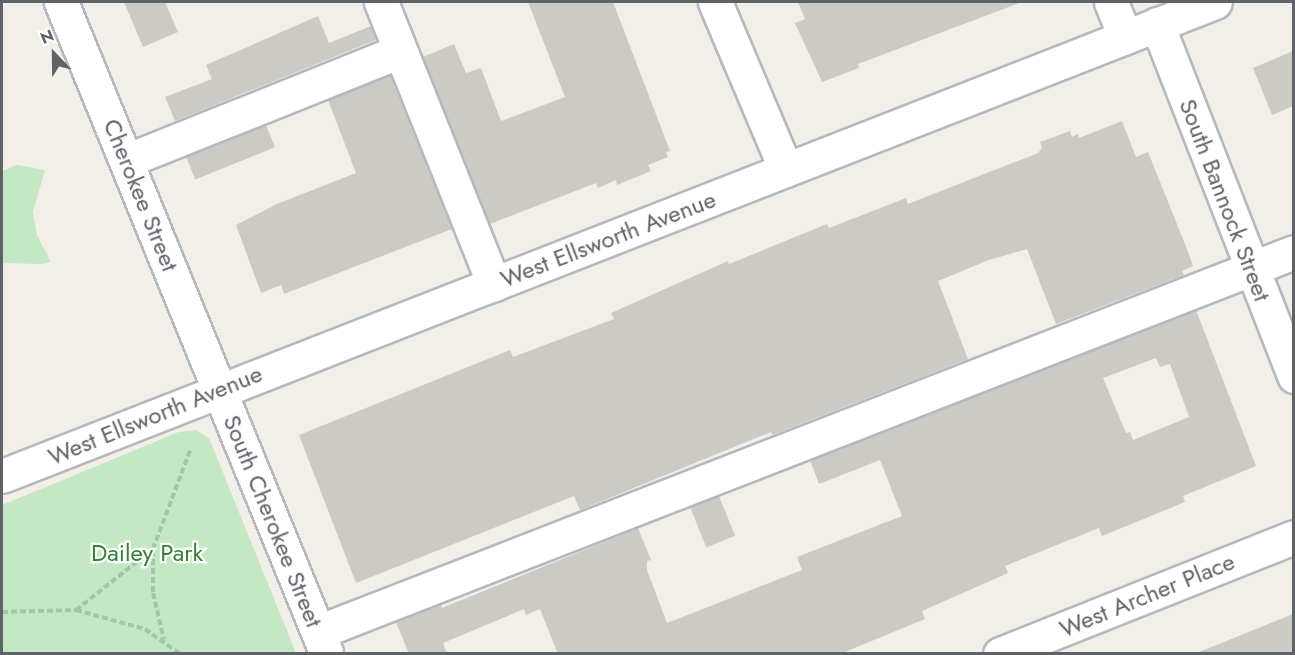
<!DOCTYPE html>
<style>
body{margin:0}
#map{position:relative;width:1295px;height:655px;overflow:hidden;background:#f1efe8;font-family:Jost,sans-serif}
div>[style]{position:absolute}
.green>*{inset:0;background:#c5e8c4}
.building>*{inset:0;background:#cccac5;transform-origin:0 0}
.path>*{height:4px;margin-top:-2px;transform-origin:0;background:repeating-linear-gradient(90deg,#9dc9a8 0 6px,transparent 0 9px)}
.roads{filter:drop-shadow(2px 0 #b5b8bc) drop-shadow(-2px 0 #b5b8bc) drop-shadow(0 2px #b5b8bc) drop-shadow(0 -2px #b5b8bc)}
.minor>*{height:33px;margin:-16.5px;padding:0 16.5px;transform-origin:16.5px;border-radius:16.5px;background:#fff}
span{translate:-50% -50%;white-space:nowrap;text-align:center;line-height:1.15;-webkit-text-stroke:4.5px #fff;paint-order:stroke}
.street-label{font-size:24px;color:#5f6368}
.park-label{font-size:24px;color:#338235}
.frame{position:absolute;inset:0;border:3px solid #5f6368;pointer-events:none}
.north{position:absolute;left:24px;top:24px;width:60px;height:60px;-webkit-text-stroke:4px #fff;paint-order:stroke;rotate:338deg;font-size:16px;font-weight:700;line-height:24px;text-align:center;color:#5f6368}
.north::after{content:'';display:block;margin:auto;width:21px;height:27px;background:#5f6368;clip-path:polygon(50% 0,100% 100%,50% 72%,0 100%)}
</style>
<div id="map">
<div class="green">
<div style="clip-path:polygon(17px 165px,45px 170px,33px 212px,37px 235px,51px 262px,42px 264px,2px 263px,2px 171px)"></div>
<div style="clip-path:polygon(196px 430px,209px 438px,296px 653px,2px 653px,2px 505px,179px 432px)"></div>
</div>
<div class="building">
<div style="clip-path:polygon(124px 2px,165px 2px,178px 32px,143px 47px)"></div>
<div style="clip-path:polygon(528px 2px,613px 2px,670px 151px,666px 152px,668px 157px,648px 165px,651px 171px,617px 185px,616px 180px,598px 188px,596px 183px,490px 224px,423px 57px,454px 44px,466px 73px,481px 68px,501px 121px,565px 97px)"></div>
<div style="clip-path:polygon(798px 2px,1019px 2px,1019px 3px,858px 64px,859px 68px,822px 82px,795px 23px,805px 19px)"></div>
<div style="clip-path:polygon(318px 16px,329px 43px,371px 26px,376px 40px,175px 121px,165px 97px,212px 79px,206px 65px)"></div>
<div style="clip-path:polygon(1293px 51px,1293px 106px,1272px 115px,1253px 68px)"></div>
<div style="clip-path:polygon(390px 75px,452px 229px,284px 294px,281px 285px,261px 293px,236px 225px,277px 204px,356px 173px,328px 100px)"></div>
<div style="clip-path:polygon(1122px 121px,1136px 157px,1148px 152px,1187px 249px,1193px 266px,1182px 271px,1184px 275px,1056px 324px,1027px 249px,989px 260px,938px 281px,968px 359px,772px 435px,771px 432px,580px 510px,574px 496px,356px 583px,299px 435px,510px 350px,513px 357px,614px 319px,611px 313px,728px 261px,729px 264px,827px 224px,829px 228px,906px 198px,908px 204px,1038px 153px,1042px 148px,1040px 142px,1070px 131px,1072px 137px,1078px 134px,1079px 138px)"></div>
<div style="left:266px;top:125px;width:24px;height:86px;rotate:68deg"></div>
<div style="clip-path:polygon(evenodd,1196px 310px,1256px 466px,1183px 496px,1185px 502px,1102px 536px,1099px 528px,1005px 566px,1008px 573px,922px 611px,925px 619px,840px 654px,558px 654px,540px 609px,526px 615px,524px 609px,443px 643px,447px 654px,409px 654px,396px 622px,441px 604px,442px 608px,638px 528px,651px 560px,647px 561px,647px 570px,667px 623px,802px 570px,797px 557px,902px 516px,880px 460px,819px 484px,810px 460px,1196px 310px,1156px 358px,1160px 367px,1170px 364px,1189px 417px,1133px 440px,1130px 432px,1126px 433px,1103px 378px,1156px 358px)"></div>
<div style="left:719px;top:496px;width:43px;height:31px;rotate:68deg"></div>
<div style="clip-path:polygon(1293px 614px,1293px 654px,1200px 654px,1199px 652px)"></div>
</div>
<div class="path">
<div style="left:153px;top:550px;width:43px;rotate:90deg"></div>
<div style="left:153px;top:593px;width:48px;rotate:76.8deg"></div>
<div style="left:76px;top:610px;width:98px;rotate:-38.4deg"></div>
<div style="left:153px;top:549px;width:108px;rotate:-69.4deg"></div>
<div style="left:2px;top:612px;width:74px;rotate:-1.5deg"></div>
<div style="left:76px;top:610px;width:72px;rotate:15.4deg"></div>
<div style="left:145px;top:629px;width:43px;rotate:35.5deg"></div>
</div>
<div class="roads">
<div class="minor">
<div style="left:61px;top:2px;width:702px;rotate:67.82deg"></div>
<div style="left:381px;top:2px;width:304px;rotate:68.2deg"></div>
<div style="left:715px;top:2px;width:182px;rotate:67.1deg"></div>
<div style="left:1111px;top:2px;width:38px;rotate:68deg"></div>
<div style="left:1157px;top:24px;width:378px;rotate:68.7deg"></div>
<div style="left:128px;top:160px;width:293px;rotate:-21.8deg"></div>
<div style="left:2px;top:476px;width:1302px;rotate:-21.34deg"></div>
<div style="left:318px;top:632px;width:1047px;rotate:-21.27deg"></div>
<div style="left:1000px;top:654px;width:316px;rotate:-21.7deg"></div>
</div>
</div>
<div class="street-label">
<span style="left:141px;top:195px;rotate:68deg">Cherokee Street</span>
<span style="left:1225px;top:200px;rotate:69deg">South Bannock Street</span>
<span style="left:608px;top:239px;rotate:-21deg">West Ellsworth Avenue</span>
<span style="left:155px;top:415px;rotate:-22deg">West Ellsworth Avenue</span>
<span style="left:273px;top:521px;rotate:68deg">South Cherokee Street</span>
<span style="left:1147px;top:595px;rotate:-22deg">West Archer Place</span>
</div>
<div class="park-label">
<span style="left:147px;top:553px">Dailey Park</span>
</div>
<div class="frame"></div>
<div class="north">N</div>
</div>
